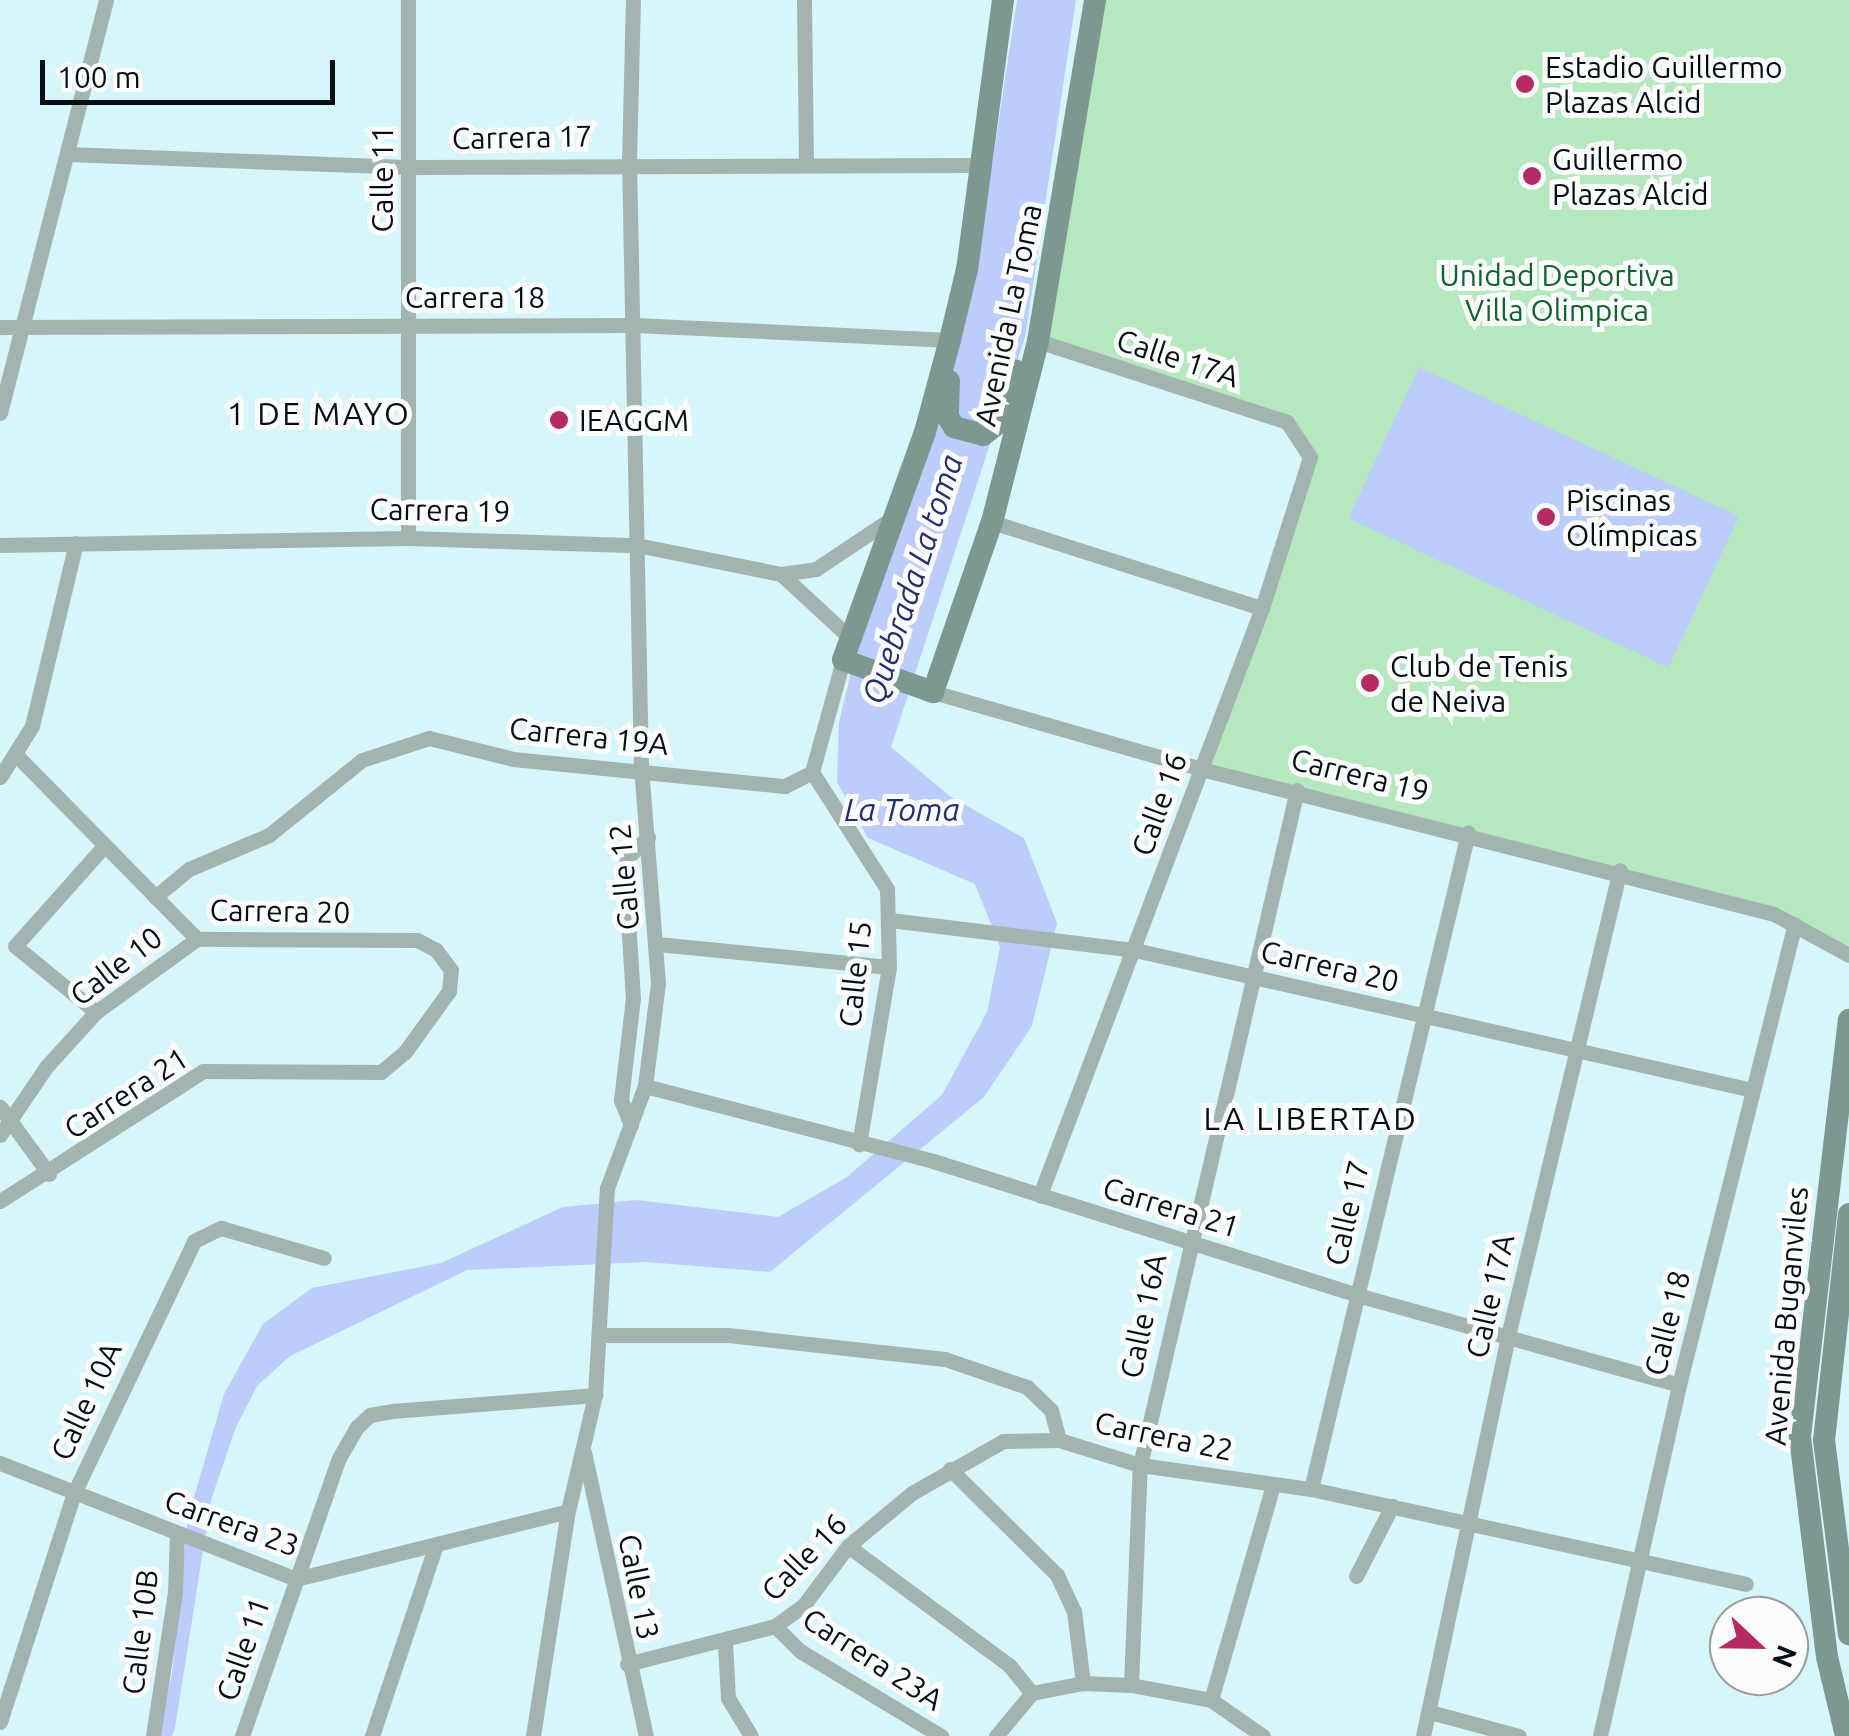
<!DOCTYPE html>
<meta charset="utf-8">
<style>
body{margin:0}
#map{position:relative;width:1849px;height:1736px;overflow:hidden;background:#d6f6fc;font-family:Ubuntu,sans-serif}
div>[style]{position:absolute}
.green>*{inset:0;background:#b5e8bf}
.water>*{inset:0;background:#bcccfb;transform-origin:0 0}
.minor>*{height:15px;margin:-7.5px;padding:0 7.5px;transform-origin:7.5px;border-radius:7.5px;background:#a3b4b0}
.secondary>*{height:22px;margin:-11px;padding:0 11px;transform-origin:11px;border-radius:11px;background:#7d9791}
.dots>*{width:28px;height:28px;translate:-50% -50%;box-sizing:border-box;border:5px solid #fcfcfc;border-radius:50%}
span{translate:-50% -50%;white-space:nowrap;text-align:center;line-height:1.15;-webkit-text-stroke:10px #fcfcfc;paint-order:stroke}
.poi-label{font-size:30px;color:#031013}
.left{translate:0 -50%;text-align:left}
.street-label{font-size:30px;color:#031013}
.park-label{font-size:30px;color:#0e642e}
.neighbourhood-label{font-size:32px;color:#031013;letter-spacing:2.5px}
.water-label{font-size:32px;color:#212e6f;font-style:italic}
.north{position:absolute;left:1709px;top:1596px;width:100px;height:100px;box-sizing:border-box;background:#fcfcfc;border:2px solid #989e9f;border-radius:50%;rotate:112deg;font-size:28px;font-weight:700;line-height:40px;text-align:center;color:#031013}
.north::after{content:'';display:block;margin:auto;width:35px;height:45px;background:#b62a64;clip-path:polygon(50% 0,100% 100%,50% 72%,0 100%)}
.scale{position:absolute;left:40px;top:60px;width:295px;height:45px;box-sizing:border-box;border:5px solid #031013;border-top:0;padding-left:12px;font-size:30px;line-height:35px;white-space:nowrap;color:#031013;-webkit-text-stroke:8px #fcfcfc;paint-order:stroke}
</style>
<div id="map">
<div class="green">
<div style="clip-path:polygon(1096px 0,1849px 0,1849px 955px,1795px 924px,1201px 769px,1306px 475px,1298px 431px,1045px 341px)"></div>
</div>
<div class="water">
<div style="clip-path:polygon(1017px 0,1076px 0,1025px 337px,891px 747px,951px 797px,1024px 838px,1057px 923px,1032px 1026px,984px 1097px,770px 1272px,646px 1262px,467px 1270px,290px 1356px,257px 1386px,236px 1427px,211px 1500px,175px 1728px,172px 1736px,156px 1736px,172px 1675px,188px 1518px,224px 1394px,263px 1324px,312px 1288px,441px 1263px,563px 1207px,637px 1200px,778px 1217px,847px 1177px,942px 1095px,987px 1012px,1000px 947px,975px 884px,868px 838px,837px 782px,839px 722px,863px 623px,991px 172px)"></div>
<div style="left:1419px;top:367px;width:353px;height:167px;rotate:25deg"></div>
</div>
<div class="minor">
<div style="left:804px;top:0;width:162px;rotate:89.3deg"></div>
<div style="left:68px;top:154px;width:342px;rotate:2.2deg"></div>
<div style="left:410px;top:167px;width:567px;rotate:-0.2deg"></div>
<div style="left:0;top:327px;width:634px;rotate:-0.18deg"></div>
<div style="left:634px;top:325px;width:316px;rotate:2.7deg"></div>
<div style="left:1038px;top:341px;width:262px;rotate:18deg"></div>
<div style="left:1287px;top:422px;width:42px;rotate:56.7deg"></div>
<div style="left:1310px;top:457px;width:158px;rotate:107.6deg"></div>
<div style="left:1262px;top:608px;width:628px;rotate:110.72deg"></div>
<div style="left:0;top:413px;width:426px;rotate:-75.6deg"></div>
<div style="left:992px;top:522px;width:283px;rotate:17.7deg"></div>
<div style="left:408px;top:538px;width:538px;rotate:-90deg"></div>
<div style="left:0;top:545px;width:408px;rotate:-1deg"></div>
<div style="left:408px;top:538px;width:229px;rotate:1.8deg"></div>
<div style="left:637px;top:545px;width:147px;rotate:11.4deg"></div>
<div style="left:781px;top:574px;width:94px;rotate:42.8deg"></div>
<div style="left:781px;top:574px;width:35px;rotate:-8deg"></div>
<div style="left:816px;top:569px;width:90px;rotate:-33.7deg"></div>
<div style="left:933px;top:692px;width:279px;rotate:16deg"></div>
<div style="left:1201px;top:769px;width:591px;rotate:14.2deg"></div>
<div style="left:1774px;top:914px;width:85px;rotate:28.7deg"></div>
<div style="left:812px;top:772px;width:139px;rotate:57.3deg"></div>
<div style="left:887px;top:889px;width:78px;rotate:88.5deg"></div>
<div style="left:889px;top:967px;width:180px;rotate:99.6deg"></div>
<div style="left:812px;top:772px;width:116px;rotate:-74.5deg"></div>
<div style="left:0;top:777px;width:60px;rotate:-57.9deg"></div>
<div style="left:32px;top:726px;width:188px;rotate:-76.5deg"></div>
<div style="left:155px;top:897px;width:44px;rotate:-39.5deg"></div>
<div style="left:189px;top:869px;width:87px;rotate:-23deg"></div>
<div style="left:269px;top:835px;width:119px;rotate:-38.9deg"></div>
<div style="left:362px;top:760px;width:71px;rotate:-18.2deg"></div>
<div style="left:429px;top:738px;width:87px;rotate:14deg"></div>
<div style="left:513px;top:759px;width:273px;rotate:5.7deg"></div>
<div style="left:785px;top:786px;width:30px;rotate:-27deg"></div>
<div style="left:890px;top:920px;width:247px;rotate:7deg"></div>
<div style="left:1135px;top:950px;width:633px;rotate:12.78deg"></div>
<div style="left:658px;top:944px;width:232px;rotate:5.7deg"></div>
<div style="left:96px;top:1012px;width:104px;rotate:-140.8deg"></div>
<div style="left:15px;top:946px;width:134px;rotate:-48.3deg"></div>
<div style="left:645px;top:1086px;width:298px;rotate:14.6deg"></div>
<div style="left:933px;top:1161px;width:445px;rotate:17.5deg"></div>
<div style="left:1357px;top:1295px;width:334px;rotate:15.6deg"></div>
<div style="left:0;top:1107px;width:83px;rotate:53.8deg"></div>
<div style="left:631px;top:1125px;width:27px;rotate:-112deg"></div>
<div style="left:621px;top:1100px;width:103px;rotate:-83.3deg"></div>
<div style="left:633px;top:998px;width:125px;rotate:-93.7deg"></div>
<div style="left:625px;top:873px;width:15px;rotate:-82deg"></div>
<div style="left:627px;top:858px;width:30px;rotate:-45deg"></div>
<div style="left:0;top:1135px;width:82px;rotate:-55.9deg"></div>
<div style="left:46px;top:1067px;width:74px;rotate:-47.7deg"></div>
<div style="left:96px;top:1012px;width:125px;rotate:-35.9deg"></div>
<div style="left:0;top:1201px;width:241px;rotate:-32.6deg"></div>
<div style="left:203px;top:1071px;width:178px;rotate:0.3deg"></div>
<div style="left:381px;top:1072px;width:31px;rotate:-40deg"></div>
<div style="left:405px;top:1052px;width:75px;rotate:-54.2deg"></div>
<div style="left:449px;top:991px;width:21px;rotate:-85deg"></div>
<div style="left:451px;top:970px;width:25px;rotate:-127deg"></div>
<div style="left:436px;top:950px;width:21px;rotate:-152deg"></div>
<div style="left:417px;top:940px;width:220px;rotate:-179.7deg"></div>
<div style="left:197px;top:939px;width:258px;rotate:-134.5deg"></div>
<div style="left:600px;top:1335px;width:128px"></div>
<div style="left:728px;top:1335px;width:218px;rotate:6.3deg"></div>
<div style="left:945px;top:1359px;width:87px;rotate:18.9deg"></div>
<div style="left:1027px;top:1387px;width:33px;rotate:44deg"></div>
<div style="left:1051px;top:1410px;width:31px;rotate:75deg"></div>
<div style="left:584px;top:1452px;width:291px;rotate:77.7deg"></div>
<div style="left:0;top:1463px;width:318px;rotate:21.4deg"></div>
<div style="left:296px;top:1579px;width:280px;rotate:-14deg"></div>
<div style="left:950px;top:1469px;width:151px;rotate:44.7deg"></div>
<div style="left:1057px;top:1575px;width:40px;rotate:65deg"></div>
<div style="left:1074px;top:1611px;width:73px;rotate:82.9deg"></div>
<div style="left:1311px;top:1489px;width:675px;rotate:-76.54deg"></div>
<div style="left:848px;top:1546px;width:200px;rotate:36.5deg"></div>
<div style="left:1009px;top:1665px;width:36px;rotate:51deg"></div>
<div style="left:1356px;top:1576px;width:79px;rotate:-62.8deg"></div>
<div style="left:775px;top:1626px;width:35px;rotate:45deg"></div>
<div style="left:800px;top:1651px;width:165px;rotate:31.1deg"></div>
<div style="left:725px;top:1643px;width:55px;rotate:86.9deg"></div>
<div style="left:728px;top:1698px;width:44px;rotate:58.8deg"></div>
<div style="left:627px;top:1664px;width:153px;rotate:-14.4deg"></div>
<div style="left:775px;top:1626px;width:34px;rotate:-36deg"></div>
<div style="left:803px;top:1606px;width:75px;rotate:-53.1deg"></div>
<div style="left:848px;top:1546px;width:83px;rotate:-39.6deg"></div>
<div style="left:912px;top:1493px;width:105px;rotate:-29.7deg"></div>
<div style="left:1003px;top:1441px;width:56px;rotate:-1deg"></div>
<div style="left:1059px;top:1440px;width:85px;rotate:17.2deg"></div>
<div style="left:1140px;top:1465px;width:173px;rotate:8deg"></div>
<div style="left:1311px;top:1489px;width:445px;rotate:12.3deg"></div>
<div style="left:1131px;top:1685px;width:220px;rotate:-87.7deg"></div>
<div style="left:1140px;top:1465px;width:693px;rotate:-76.91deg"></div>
<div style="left:1032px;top:1693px;width:52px;rotate:-11.1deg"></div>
<div style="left:1083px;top:1683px;width:48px;rotate:2.4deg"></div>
<div style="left:1131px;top:1685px;width:81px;rotate:10.6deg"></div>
<div style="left:1211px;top:1700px;width:63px;rotate:34.7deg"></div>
<div style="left:1211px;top:1700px;width:224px;rotate:-73.9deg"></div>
<div style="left:1430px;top:1712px;width:92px;rotate:15.1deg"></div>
<div style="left:0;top:1722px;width:241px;rotate:-72.1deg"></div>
<div style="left:74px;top:1493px;width:279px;rotate:-64.5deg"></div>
<div style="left:194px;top:1241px;width:30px;rotate:-26deg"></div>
<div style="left:221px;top:1228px;width:107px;rotate:16.2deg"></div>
<div style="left:153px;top:1736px;width:146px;rotate:-81.3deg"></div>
<div style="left:175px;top:1592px;width:58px;rotate:-88deg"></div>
<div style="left:242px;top:1736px;width:294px;rotate:-70.8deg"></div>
<div style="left:339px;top:1458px;width:36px;rotate:-60deg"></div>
<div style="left:357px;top:1427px;width:18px;rotate:-43deg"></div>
<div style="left:370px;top:1415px;width:22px;rotate:-10deg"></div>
<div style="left:392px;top:1411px;width:204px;rotate:-4.5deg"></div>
<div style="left:372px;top:1736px;width:198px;rotate:-71.5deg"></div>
<div style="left:533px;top:1736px;width:228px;rotate:-81.2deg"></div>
<div style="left:568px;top:1511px;width:119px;rotate:-76.9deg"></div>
<div style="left:595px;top:1395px;width:207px;rotate:-86.7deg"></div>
<div style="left:607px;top:1188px;width:109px;rotate:-69.6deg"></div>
<div style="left:645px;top:1086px;width:104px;rotate:-82.8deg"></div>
<div style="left:658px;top:983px;width:216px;rotate:-94.5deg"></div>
<div style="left:641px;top:768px;width:606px;rotate:-91.13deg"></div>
<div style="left:629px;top:162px;width:162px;rotate:-88.6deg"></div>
<div style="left:996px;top:1736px;width:56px;rotate:-50.1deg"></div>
<div style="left:1423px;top:1736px;width:409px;rotate:-78deg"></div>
<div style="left:1508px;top:1336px;width:479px;rotate:-76.5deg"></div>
<div style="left:1600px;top:1736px;width:360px;rotate:-77.3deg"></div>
<div style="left:1679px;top:1385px;width:475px;rotate:-75.9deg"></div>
</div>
<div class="secondary">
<div style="left:1003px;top:0;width:271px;rotate:97.6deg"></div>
<div style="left:967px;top:269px;width:73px;rotate:103.5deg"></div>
<div style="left:950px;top:340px;width:95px;rotate:105.2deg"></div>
<div style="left:925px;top:432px;width:242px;rotate:109.8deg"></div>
<div style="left:843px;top:660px;width:96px;rotate:19.6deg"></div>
<div style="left:933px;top:692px;width:180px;rotate:-70.9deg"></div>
<div style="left:992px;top:522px;width:187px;rotate:-75.7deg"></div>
<div style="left:1038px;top:341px;width:346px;rotate:-80.5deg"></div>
<div style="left:949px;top:381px;width:36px;rotate:92deg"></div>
<div style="left:948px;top:417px;width:12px;rotate:59deg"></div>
<div style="left:954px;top:427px;width:30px;rotate:15deg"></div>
<div style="left:983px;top:435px;width:16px;rotate:-38deg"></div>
<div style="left:996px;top:425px;width:58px;rotate:-69.7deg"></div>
<div style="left:1849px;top:1214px;width:227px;rotate:96.3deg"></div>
<div style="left:1824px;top:1440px;width:196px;rotate:82.7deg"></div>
<div style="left:1846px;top:1736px;width:81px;rotate:-103.5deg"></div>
<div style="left:1827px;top:1657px;width:223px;rotate:-97deg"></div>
<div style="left:1800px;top:1436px;width:419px;rotate:-83.3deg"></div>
</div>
<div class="dots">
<div style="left:1525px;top:84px;background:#b62a64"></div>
<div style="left:1532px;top:176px;background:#b62a64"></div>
<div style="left:559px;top:420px;background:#b62a64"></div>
<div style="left:1546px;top:517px;background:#b62a64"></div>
<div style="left:1370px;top:683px;background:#b62a64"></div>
</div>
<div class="poi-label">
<span class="left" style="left:1545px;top:84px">Estadio Guillermo<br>Plazas Alcid</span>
<span class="left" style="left:1552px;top:176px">Guillermo<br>Plazas Alcid</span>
<span class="left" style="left:579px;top:420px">IEAGGM</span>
<span class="left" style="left:1566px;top:517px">Piscinas<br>Olímpicas</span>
<span class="left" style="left:1390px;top:683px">Club de Tenis<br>de Neiva</span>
</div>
<div class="street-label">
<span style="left:522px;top:137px;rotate:-1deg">Carrera 17</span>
<span style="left:382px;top:179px;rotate:-90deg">Calle 11</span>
<span style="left:475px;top:297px">Carrera 18</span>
<span style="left:1008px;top:315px;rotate:-78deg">Avenida La Toma</span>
<span style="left:1178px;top:358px;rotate:18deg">Calle 17A</span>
<span style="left:440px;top:510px;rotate:1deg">Carrera 19</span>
<span style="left:589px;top:736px;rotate:6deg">Carrera 19A</span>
<span style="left:1360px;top:775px;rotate:14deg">Carrera 19</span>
<span style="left:1159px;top:804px;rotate:-70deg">Calle 16</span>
<span style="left:624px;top:877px;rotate:-95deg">Calle 12</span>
<span style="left:280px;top:911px;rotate:1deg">Carrera 20</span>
<span style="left:116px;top:966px;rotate:-38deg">Calle 10</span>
<span style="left:1330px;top:966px;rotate:13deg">Carrera 20</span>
<span style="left:855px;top:974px;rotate:-84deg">Calle 15</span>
<span style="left:126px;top:1093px;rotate:-33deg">Carrera 21</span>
<span style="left:1171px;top:1207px;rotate:17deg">Carrera 21</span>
<span style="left:1347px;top:1213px;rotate:-77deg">Calle 17</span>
<span style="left:1490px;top:1296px;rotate:-77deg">Calle 17A</span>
<span style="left:1143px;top:1316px;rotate:-78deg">Calle 16A</span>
<span style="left:1786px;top:1316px;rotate:-85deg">Avenida Buganviles</span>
<span style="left:1667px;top:1323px;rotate:-76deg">Calle 18</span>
<span style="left:86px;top:1401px;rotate:-65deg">Calle 10A</span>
<span style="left:1164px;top:1436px;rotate:12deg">Carrera 22</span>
<span style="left:232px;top:1523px;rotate:20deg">Carrera 23</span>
<span style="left:804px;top:1557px;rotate:-46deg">Calle 16</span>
<span style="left:639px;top:1587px;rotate:79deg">Calle 13</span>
<span style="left:140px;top:1632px;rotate:-83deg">Calle 10B</span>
<span style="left:243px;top:1649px;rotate:-71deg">Calle 11</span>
<span style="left:873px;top:1659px;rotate:33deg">Carrera 23A</span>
</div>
<div class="park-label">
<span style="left:1557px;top:292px">Unidad Deportiva<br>Villa Olimpica</span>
</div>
<div class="neighbourhood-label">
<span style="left:319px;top:413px">1 DE MAYO</span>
<span style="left:1311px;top:1118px">LA LIBERTAD</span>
</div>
<div class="water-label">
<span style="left:912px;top:579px;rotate:-72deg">Quebrada La toma</span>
<span style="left:902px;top:809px">La Toma</span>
</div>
<div class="north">N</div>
<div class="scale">100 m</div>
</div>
